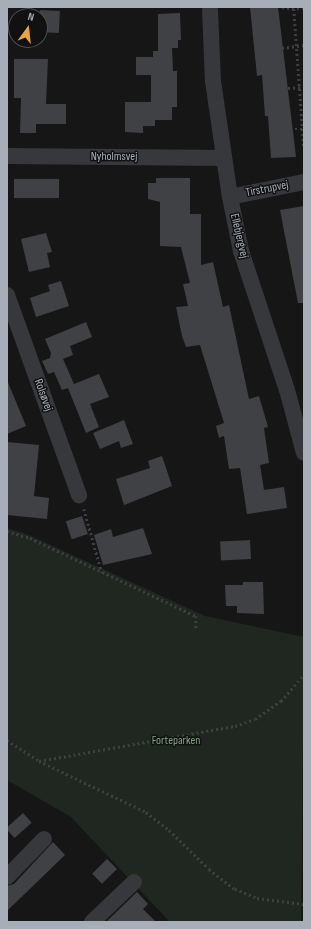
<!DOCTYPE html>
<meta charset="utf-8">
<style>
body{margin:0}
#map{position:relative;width:311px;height:929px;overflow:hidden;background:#161617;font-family:"Sofia Sans Condensed",sans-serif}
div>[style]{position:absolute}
.green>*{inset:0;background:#202720}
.building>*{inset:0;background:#404144;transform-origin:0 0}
.path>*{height:2.5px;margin-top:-1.25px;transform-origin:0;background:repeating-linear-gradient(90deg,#3d3f43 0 2px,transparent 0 5px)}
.minor>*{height:16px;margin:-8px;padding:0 8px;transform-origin:8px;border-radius:8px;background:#37383c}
span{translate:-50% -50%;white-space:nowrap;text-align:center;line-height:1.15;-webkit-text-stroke:3px #111112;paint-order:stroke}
.street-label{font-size:12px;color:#a8aeb7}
.park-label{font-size:12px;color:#80a180}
.frame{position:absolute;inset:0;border:8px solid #a8aeb7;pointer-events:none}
.north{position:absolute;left:8px;top:8px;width:40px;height:40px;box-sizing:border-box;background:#111112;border:1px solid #4d5054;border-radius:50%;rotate:15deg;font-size:11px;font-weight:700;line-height:16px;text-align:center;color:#a8aeb7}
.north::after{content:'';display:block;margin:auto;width:14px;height:18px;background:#eba43a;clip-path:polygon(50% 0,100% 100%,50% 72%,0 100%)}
</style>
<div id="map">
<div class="green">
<div style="clip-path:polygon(7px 528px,29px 535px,205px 616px,304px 637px,301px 922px,170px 922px,71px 817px,7px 780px)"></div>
</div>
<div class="building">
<div style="clip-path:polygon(250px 7px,278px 7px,296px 157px,271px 158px,268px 116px,265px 116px,262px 75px,257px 76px)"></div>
<div style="left:40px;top:10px;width:20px;height:22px;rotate:3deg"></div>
<div style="clip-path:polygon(180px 13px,181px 40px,178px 40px,178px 48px,172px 48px,173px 71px,177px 71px,177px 107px,172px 107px,172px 120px,155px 120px,155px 126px,143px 126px,143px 133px,125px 132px,125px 102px,151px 102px,151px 75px,136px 75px,136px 57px,153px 57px,153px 51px,158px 51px,158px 14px)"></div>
<div style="clip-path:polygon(14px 59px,48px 59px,46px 104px,66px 104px,66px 124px,36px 124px,36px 133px,20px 133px,21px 98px,14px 98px)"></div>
<div style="clip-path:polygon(156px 178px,190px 178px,190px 214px,201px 214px,201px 265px,213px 262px,223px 307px,229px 305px,249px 399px,259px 396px,268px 427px,264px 428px,269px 463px,260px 465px,264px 490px,284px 487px,287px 508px,247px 514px,240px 468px,229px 469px,224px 436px,219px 438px,216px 426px,224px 423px,200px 345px,186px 347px,182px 336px,176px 307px,188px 306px,183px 284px,190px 283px,181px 247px,160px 246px,160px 202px,148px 199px,148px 183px,156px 183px)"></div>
<div style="left:14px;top:179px;width:45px;height:19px"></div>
<div style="clip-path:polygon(304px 206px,304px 303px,298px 303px,280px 210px)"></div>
<div style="clip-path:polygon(46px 233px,52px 252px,47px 253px,50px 267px,29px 272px,21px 239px)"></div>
<div style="clip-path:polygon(61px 281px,69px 306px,36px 317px,30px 298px,50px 291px,48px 285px)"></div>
<div style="clip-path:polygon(86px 322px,92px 337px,70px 346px,73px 355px,63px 359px,74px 384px,99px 374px,109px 397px,90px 404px,99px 427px,86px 433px,68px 388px,62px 390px,54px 372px,48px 374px,42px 361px,50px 358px,51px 353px,45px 339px)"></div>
<div style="clip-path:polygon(7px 380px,26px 426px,7px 434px)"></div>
<div style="clip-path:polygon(124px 420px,133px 444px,121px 448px,119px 441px,100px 449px,93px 433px)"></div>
<div style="clip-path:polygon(7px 442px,39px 445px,34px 496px,49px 498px,47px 519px,7px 515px)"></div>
<div style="clip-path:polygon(162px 456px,172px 486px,124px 505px,116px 479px,150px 468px,148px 461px)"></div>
<div style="left:82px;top:516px;width:19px;height:17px;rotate:72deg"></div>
<div style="clip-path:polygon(143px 528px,152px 554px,103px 565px,94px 535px,111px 529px,113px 537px)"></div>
<div style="left:250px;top:540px;width:19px;height:30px;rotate:87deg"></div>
<div style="clip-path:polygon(243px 582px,263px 582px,264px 614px,237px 613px,237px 606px,226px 606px,225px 585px,243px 585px)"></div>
<div style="left:23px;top:813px;width:13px;height:23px;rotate:48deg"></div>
<div style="clip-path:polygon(53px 842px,65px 855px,7px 911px,7px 886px,14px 884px)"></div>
<div style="left:107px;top:859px;width:14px;height:21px;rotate:45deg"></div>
<div style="clip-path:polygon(137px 892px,148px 904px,143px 909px,156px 922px,106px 922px)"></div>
</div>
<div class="path">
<div style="left:282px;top:7px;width:12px;rotate:9deg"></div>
<div style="left:304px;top:8px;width:10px;rotate:174deg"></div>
<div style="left:294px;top:9px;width:138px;rotate:85.9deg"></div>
<div style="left:282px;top:48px;width:22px;rotate:-8deg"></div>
<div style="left:288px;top:88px;width:16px;rotate:-4deg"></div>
<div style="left:295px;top:129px;width:9px"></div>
<div style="left:84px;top:509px;width:66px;rotate:74.3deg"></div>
<div style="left:7px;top:531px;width:24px;rotate:17deg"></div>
<div style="left:30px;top:538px;width:183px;rotate:25.2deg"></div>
<div style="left:196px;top:616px;width:14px;rotate:90deg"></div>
<div style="left:7px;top:740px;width:38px;rotate:33deg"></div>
<div style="left:39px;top:761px;width:119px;rotate:25.5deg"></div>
<div style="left:146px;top:812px;width:29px;rotate:38deg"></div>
<div style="left:169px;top:830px;width:56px;rotate:44.3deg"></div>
<div style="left:209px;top:869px;width:33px;rotate:38deg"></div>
<div style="left:235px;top:889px;width:24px;rotate:22deg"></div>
<div style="left:257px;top:898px;width:47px;rotate:7.3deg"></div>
<div style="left:39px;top:761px;width:199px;rotate:-10.1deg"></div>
<div style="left:235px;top:726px;width:21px;rotate:-19deg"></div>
<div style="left:255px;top:719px;width:32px;rotate:-35deg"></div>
<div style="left:281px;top:701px;width:35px;rotate:-49deg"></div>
</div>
<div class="minor">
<div style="left:210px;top:10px;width:71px;rotate:87.6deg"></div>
<div style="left:213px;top:81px;width:117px;rotate:81.7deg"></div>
<div style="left:230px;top:197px;width:55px;rotate:78.5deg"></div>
<div style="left:241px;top:251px;width:146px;rotate:71.7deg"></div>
<div style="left:287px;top:390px;width:65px;rotate:74.9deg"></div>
<div style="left:7px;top:156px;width:215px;rotate:0.5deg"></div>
<div style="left:230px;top:197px;width:76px;rotate:-11.5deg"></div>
<div style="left:7px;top:295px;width:213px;rotate:70.2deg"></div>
<div style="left:7px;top:877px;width:53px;rotate:-45.8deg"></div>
<div style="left:92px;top:922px;width:58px;rotate:-43.6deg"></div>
</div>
<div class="street-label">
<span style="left:114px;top:157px">Nyholmsvej</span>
<span style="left:267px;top:189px;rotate:-11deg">Tirstrupvej</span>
<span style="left:239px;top:236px;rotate:77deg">Ellebjergvej</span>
<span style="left:43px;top:395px;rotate:70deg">Rolsøvej</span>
</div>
<div class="park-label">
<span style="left:176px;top:741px">Forteparken</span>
</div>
<div class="frame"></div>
<div class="north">N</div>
</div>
